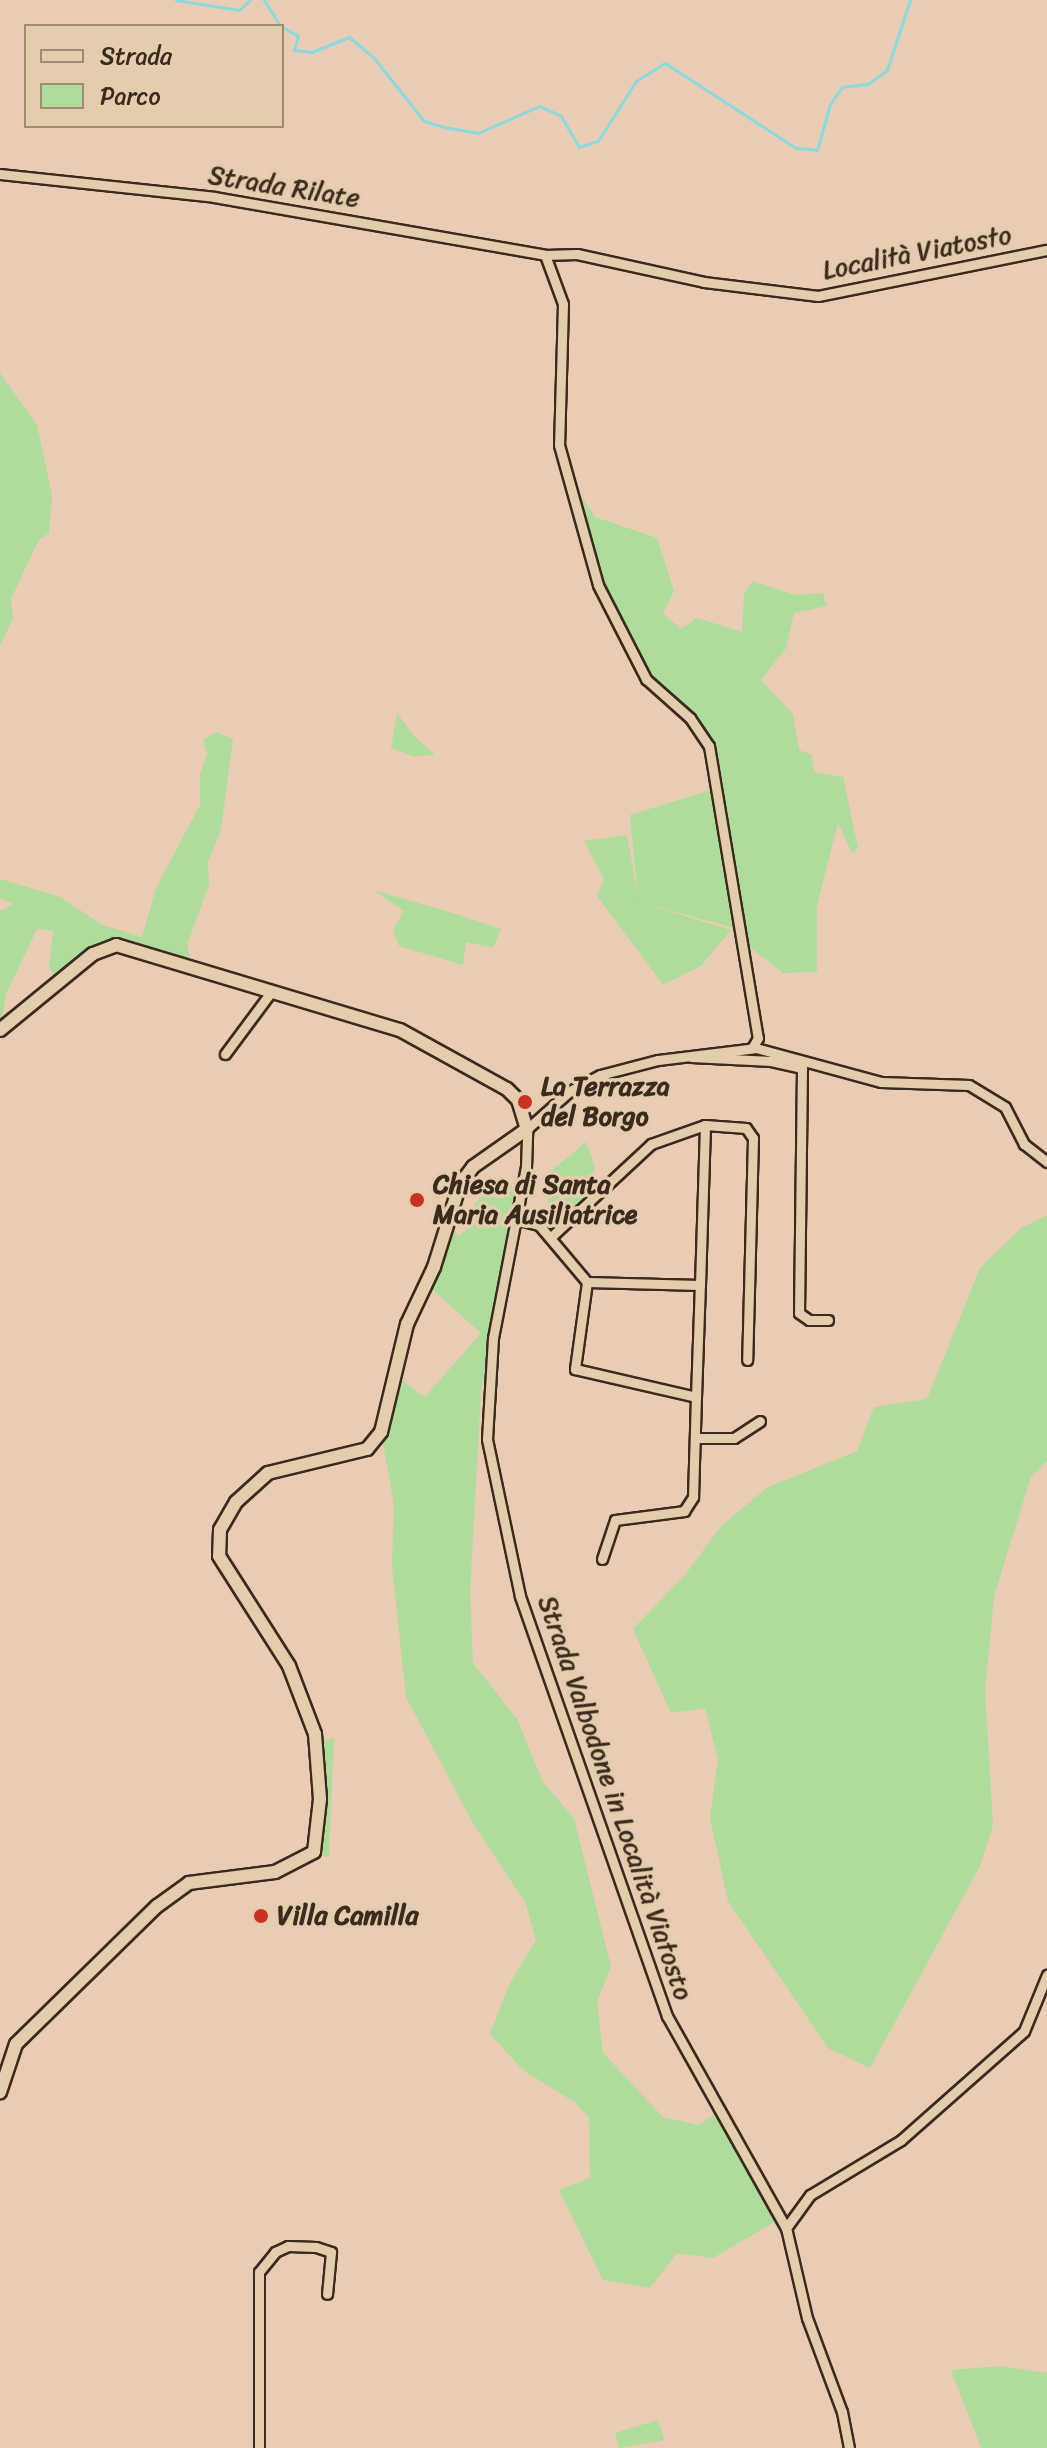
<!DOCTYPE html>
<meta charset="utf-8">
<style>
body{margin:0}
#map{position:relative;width:1047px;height:2448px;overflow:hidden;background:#eacbb3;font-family:Sriracha,sans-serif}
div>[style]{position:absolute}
.green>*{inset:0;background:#addc9b}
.stream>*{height:3px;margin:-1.5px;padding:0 1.5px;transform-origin:1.5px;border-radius:1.5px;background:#89dadf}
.roads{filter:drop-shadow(2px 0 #3b2a1e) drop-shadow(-2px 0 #3b2a1e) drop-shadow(0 2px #3b2a1e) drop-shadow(0 -2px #3b2a1e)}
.minor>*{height:9px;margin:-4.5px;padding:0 4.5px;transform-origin:4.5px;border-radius:4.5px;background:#e4cdad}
.tertiary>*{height:12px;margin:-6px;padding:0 6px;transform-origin:6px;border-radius:6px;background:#e4cdad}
.dots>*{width:22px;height:22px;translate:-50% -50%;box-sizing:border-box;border:4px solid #e4cdad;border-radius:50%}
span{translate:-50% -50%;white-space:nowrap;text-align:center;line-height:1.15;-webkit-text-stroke:7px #e4cdad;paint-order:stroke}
.street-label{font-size:26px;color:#3b2a1e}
.poi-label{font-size:26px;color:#3b2a1e;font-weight:700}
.left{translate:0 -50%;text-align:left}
.legend{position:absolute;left:24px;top:24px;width:260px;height:104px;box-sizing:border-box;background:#e4cdad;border:2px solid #a08c74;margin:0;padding:10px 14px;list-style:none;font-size:24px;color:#3b2a1e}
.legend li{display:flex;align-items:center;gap:16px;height:40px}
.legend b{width:40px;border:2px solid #a08c74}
</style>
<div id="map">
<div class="green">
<div style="clip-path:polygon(0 373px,37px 425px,52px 495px,49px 533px,38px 541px,11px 599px,13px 618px,0 646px)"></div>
<div style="clip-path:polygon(568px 476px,595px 517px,657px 538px,674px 591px,663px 613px,681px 629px,697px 618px,742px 632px,744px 594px,753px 581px,795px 595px,823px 593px,827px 606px,794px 613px,786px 648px,761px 680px,793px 714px,799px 750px,812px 755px,814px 772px,843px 777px,858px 848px,852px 853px,838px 823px,817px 905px,817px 972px,783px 973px,744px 943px,735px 928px,638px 902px,731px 930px,701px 966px,663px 985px,597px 896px,604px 879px,584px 841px,627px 835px,638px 897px,630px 815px,714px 789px,704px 736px,658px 692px,612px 617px)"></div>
<div style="clip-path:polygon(397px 713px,414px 736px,435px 755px,413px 756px,391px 748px)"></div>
<div style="clip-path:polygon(216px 732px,233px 739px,221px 829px,208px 862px,209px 885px,187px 945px,191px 962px,116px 945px,91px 945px,55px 979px,49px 966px,53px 931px,37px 929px,6px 994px,0 1030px,0 911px,14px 904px,0 898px,0 879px,58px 896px,103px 925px,142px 937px,156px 888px,200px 805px,200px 775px,207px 754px,203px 740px)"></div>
<div style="clip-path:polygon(374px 890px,462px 916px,501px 929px,493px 948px,466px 942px,463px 965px,399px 946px,393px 930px,404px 911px)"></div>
<div style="clip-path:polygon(586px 1142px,595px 1167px,589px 1194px,568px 1218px,551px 1223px,545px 1176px)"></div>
<div style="clip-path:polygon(498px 1181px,516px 1186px,481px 1392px,470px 1592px,473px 1663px,517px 1719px,543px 1782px,574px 1818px,611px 1967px,597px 2001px,603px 2053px,663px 2117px,699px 2125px,715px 2114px,776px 2221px,713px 2258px,677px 2253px,650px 2288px,603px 2280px,559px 2190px,590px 2178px,589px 2118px,576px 2103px,523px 2070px,490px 2034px,510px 1983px,536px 1940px,526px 1904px,473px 1823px,406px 1697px,392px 1566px,394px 1505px,381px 1432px,394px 1375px,425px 1397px,481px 1333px,426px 1284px,449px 1223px,458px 1236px,483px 1218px,474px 1204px)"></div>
<div style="clip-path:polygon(1047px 1215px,1047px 1461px,1031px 1477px,994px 1596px,985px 1691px,993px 1825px,980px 1866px,870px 2068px,828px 2048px,728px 1901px,710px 1818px,718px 1759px,705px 1708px,671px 1713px,633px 1629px,685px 1575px,722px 1525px,768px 1487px,857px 1451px,874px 1407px,927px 1399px,980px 1268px,1021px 1228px)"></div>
<div style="clip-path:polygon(334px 1738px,329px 1856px,326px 1857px,319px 1852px,325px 1823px,320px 1743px)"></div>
<div style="clip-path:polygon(1000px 2366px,1047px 2373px,1047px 2448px,981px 2448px,951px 2370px)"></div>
<div style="clip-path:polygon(658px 2420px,664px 2440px,619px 2448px,615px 2433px)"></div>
</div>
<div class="stream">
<div style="left:176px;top:0;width:64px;rotate:9deg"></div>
<div style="left:239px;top:10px;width:15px;rotate:-42deg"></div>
<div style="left:264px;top:0;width:31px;rotate:58deg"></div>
<div style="left:282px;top:27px;width:18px;rotate:29deg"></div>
<div style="left:298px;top:36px;width:15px;rotate:106deg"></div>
<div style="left:294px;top:50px;width:18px;rotate:6deg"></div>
<div style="left:312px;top:52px;width:40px;rotate:-22deg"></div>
<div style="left:349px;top:37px;width:33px;rotate:40deg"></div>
<div style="left:374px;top:58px;width:80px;rotate:51.6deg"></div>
<div style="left:424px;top:121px;width:21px;rotate:17deg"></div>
<div style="left:444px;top:127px;width:35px;rotate:10deg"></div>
<div style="left:478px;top:133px;width:67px;rotate:-23.9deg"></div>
<div style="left:539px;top:106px;width:24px;rotate:24deg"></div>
<div style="left:561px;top:116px;width:36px;rotate:60deg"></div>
<div style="left:579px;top:147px;width:20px;rotate:-18deg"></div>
<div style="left:598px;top:141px;width:71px;rotate:-57.7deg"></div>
<div style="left:636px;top:81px;width:34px;rotate:-32deg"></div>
<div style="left:665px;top:63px;width:156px;rotate:33deg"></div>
<div style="left:796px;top:148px;width:21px;rotate:5deg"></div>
<div style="left:817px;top:150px;width:48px;rotate:-74.2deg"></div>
<div style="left:830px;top:104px;width:21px;rotate:-55deg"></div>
<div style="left:842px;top:87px;width:26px;rotate:-7deg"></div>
<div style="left:868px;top:84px;width:24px;rotate:-36deg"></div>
<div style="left:887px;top:70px;width:74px;rotate:-71.8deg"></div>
</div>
<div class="roads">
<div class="minor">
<div style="left:0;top:174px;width:215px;rotate:6.1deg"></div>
<div style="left:214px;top:197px;width:336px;rotate:9.9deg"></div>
<div style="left:545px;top:255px;width:32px;rotate:-2deg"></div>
<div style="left:577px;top:254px;width:130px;rotate:12.4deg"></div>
<div style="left:704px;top:282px;width:115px;rotate:7deg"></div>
<div style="left:818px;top:296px;width:234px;rotate:-11.4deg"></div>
<div style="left:545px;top:255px;width:52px;rotate:69.8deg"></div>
<div style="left:563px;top:304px;width:141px;rotate:91.6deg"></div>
<div style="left:559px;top:445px;width:145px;rotate:74.4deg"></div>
<div style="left:598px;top:585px;width:106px;rotate:62.9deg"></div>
<div style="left:646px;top:679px;width:59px;rotate:41.6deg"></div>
<div style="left:690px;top:718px;width:34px;rotate:56deg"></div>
<div style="left:709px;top:746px;width:296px;rotate:80.5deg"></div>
<div style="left:758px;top:1038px;width:12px;rotate:121deg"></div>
<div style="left:225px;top:1054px;width:77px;rotate:-53.4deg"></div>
<div style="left:691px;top:1057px;width:80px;rotate:2.9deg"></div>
<div style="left:771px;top:1061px;width:32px;rotate:13deg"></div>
<div style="left:802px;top:1068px;width:245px;rotate:90.7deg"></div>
<div style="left:799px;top:1313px;width:12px;rotate:35deg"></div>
<div style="left:809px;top:1320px;width:19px"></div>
<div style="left:515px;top:1219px;width:25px;rotate:14deg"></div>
<div style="left:539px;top:1225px;width:75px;rotate:49.9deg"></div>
<div style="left:587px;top:1282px;width:88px;rotate:97.9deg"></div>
<div style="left:575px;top:1369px;width:124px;rotate:13deg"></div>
<div style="left:696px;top:1397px;width:112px;rotate:-88deg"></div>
<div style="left:700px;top:1285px;width:113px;rotate:-178.5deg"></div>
<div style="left:551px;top:1237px;width:137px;rotate:-42.9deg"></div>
<div style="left:651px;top:1144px;width:57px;rotate:-19.4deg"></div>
<div style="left:705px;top:1125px;width:41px;rotate:4.2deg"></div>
<div style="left:746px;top:1128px;width:12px;rotate:55deg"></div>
<div style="left:753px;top:1138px;width:222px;rotate:91.5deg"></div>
<div style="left:700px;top:1285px;width:160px;rotate:-88.2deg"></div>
<div style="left:695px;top:1438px;width:39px"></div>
<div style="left:734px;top:1438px;width:31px;rotate:-33deg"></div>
<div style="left:602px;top:1559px;width:41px;rotate:-71.6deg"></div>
<div style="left:615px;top:1520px;width:70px;rotate:-7.4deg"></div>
<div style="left:684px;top:1511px;width:17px;rotate:-57deg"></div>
<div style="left:693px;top:1497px;width:100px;rotate:-88.3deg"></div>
<div style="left:786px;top:2228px;width:41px;rotate:-54deg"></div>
<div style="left:810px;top:2195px;width:106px;rotate:-31.1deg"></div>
<div style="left:901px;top:2140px;width:164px;rotate:-41.5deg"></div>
<div style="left:1024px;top:2031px;width:61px;rotate:-67.7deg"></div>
<div style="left:259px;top:2448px;width:176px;rotate:-90deg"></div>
<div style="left:259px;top:2272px;width:26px;rotate:-51deg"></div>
<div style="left:275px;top:2252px;width:14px;rotate:-25deg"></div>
<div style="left:288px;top:2246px;width:28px;rotate:2deg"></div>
<div style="left:316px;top:2247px;width:16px;rotate:18deg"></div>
<div style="left:331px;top:2252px;width:42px;rotate:95.4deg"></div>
<div style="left:849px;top:2448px;width:37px;rotate:-101deg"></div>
<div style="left:842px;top:2412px;width:100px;rotate:-110.4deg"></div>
<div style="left:807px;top:2318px;width:92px;rotate:-103.1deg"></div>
<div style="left:786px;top:2228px;width:243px;rotate:-119.3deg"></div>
<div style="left:667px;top:2016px;width:445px;rotate:-109.3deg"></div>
<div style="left:520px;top:1596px;width:160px;rotate:-101.9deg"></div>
<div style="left:487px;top:1439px;width:101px;rotate:-86.6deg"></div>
<div style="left:493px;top:1338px;width:174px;rotate:-79.1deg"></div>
<div style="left:526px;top:1167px;width:38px;rotate:-88deg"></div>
<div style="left:527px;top:1129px;width:57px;rotate:-41.5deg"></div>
<div style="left:570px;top:1091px;width:34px;rotate:-28deg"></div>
<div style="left:600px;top:1075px;width:60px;rotate:-14.5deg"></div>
<div style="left:658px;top:1060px;width:99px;rotate:-7deg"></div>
<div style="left:756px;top:1048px;width:130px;rotate:15.2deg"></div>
<div style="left:881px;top:1082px;width:88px;rotate:2deg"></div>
<div style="left:969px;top:1085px;width:42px;rotate:31.4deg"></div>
<div style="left:1005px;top:1107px;width:42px;rotate:62.8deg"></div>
<div style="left:1024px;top:1144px;width:29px;rotate:38deg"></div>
</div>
<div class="tertiary">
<div style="left:0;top:1030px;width:120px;rotate:-39.3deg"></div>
<div style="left:93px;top:954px;width:25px;rotate:-21deg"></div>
<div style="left:116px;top:945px;width:296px;rotate:16.7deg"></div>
<div style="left:400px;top:1030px;width:122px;rotate:28.9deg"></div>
<div style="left:507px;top:1089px;width:16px;rotate:45deg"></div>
<div style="left:518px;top:1100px;width:30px;rotate:73deg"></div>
<div style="left:527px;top:1129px;width:66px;rotate:144.9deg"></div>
<div style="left:473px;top:1167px;width:21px;rotate:127deg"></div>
<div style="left:460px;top:1184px;width:87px;rotate:107.4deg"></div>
<div style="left:434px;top:1267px;width:63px;rotate:115.3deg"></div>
<div style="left:407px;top:1324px;width:111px;rotate:103.5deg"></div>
<div style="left:381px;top:1432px;width:22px;rotate:129deg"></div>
<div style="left:367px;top:1449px;width:102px;rotate:166.4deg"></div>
<div style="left:268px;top:1473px;width:43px;rotate:137.8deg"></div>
<div style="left:236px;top:1502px;width:32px;rotate:120deg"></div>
<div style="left:220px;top:1530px;width:26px;rotate:92deg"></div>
<div style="left:219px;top:1556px;width:130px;rotate:57.5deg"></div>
<div style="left:289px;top:1666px;width:73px;rotate:69.1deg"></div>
<div style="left:315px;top:1734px;width:65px;rotate:85.6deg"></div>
<div style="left:320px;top:1799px;width:53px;rotate:96.5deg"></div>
<div style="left:314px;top:1852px;width:44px;rotate:152.9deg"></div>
<div style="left:275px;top:1872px;width:87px;rotate:172.7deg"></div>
<div style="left:189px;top:1883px;width:39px;rotate:144deg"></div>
<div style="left:157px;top:1906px;width:197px;rotate:135.6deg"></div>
<div style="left:16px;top:2044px;width:51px;rotate:108.4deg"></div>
</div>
</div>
<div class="dots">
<div style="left:525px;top:1102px;background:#c8321e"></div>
<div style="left:417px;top:1200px;background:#c8321e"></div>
<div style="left:261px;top:1916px;background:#c8321e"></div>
</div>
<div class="street-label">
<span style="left:284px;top:187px;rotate:9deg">Strada Rilate</span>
<span style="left:917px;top:253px;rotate:-11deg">Località Viatosto</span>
<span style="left:615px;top:1798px;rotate:71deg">Strada Valbodone in Località Viatosto</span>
</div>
<div class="poi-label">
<span class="left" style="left:541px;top:1102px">La Terrazza<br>del Borgo</span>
<span class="left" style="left:433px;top:1200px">Chiesa di Santa<br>Maria Ausiliatrice</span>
<span class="left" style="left:277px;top:1916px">Villa Camilla</span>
</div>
<ul class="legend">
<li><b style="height:10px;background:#e4cdad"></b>Strada</li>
<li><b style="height:22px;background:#addc9b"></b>Parco</li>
</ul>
</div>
